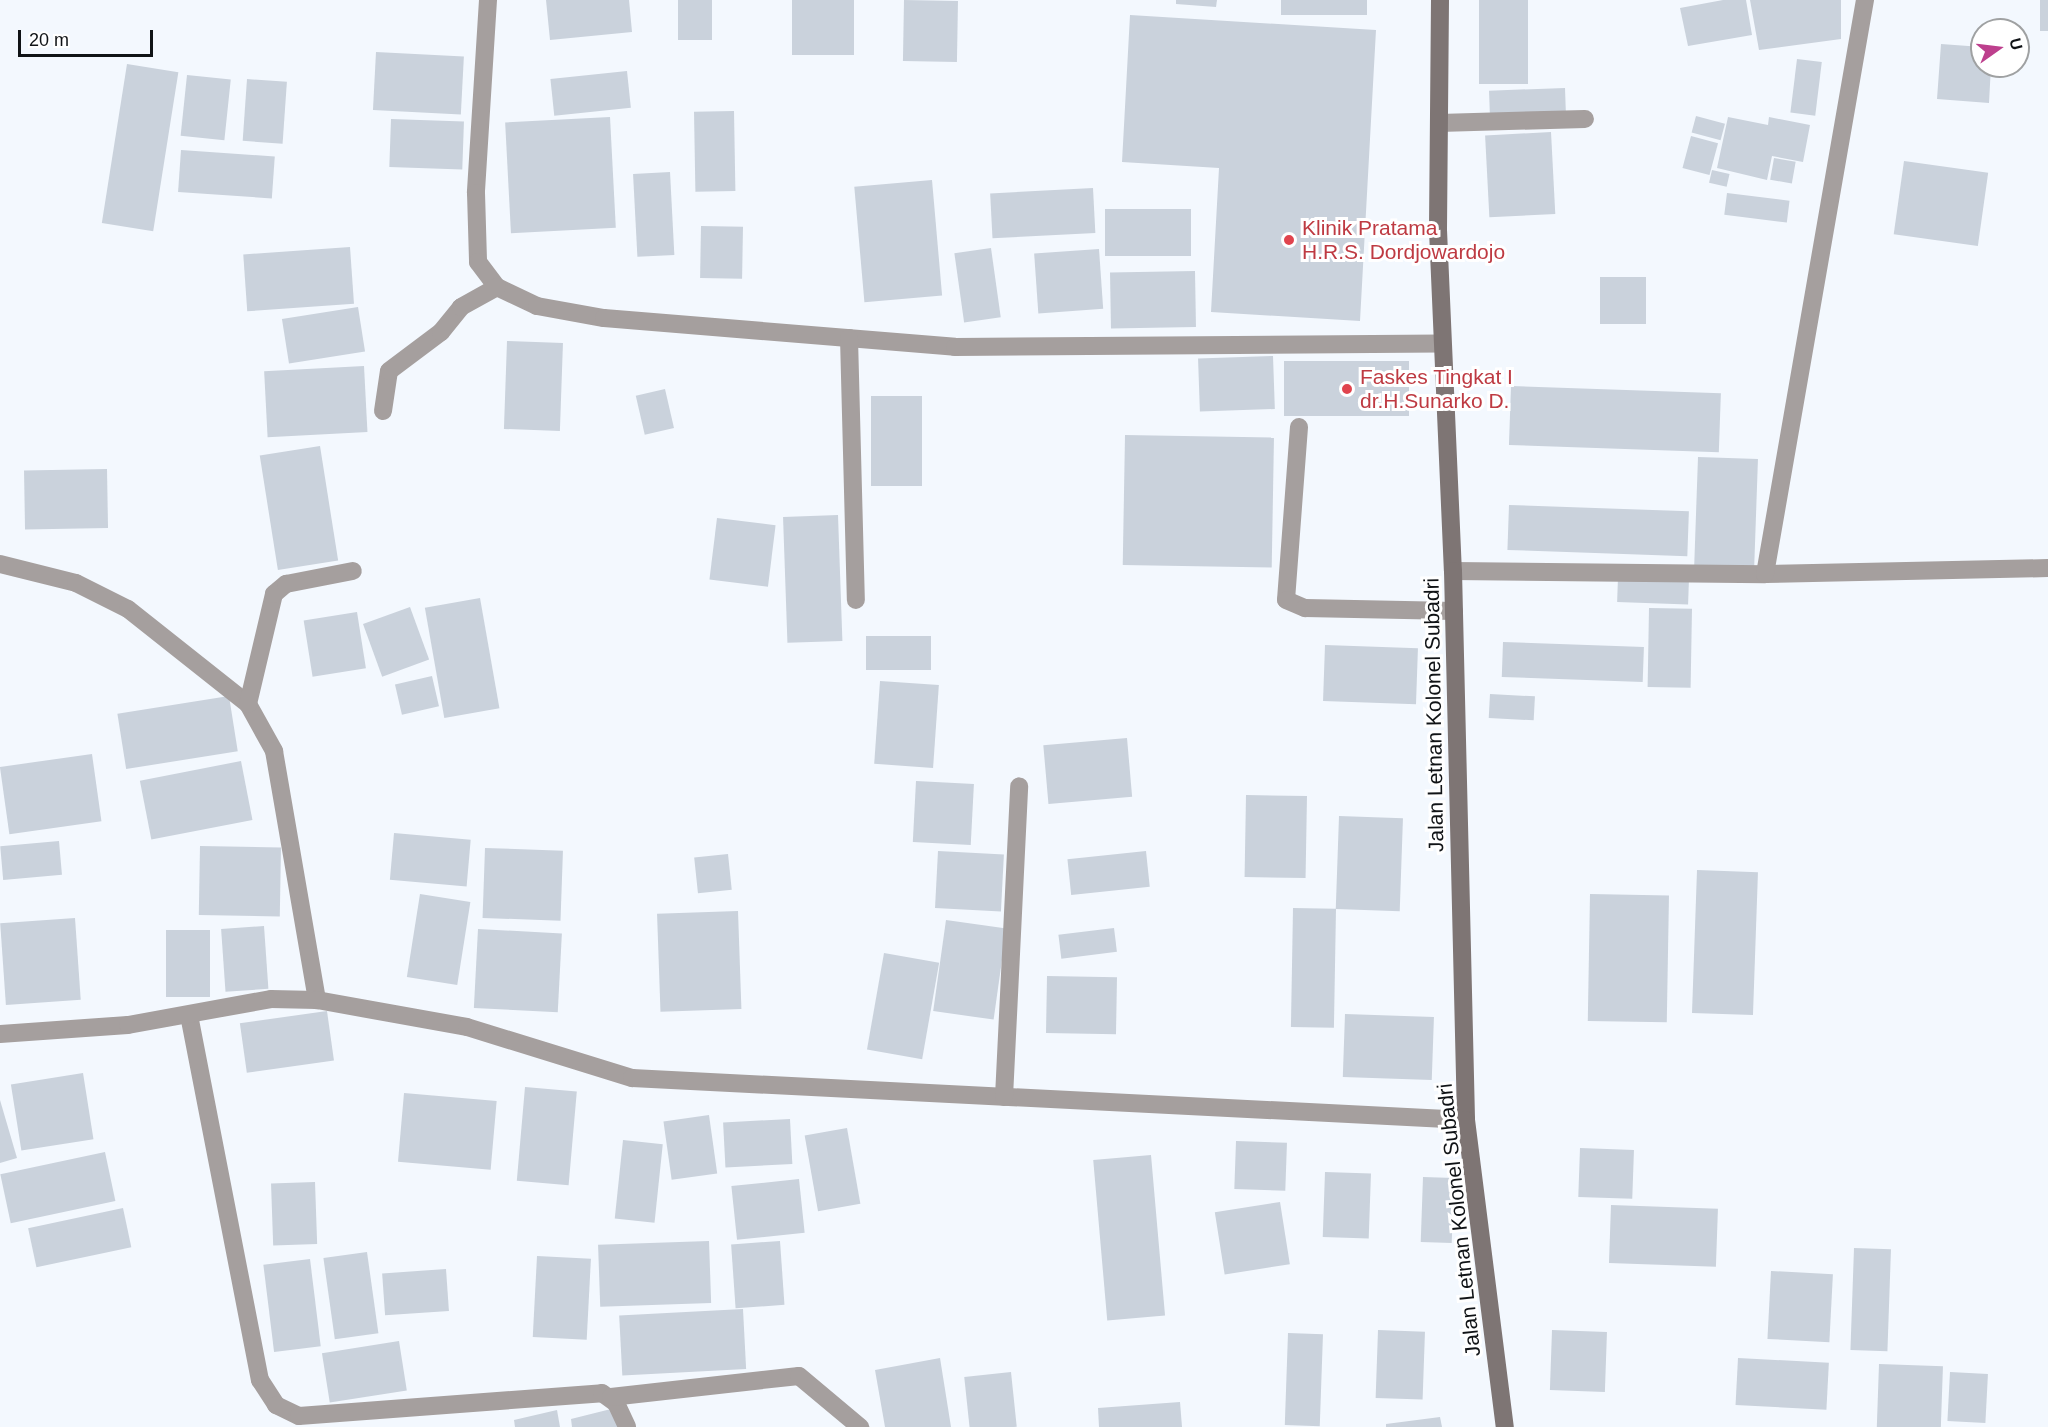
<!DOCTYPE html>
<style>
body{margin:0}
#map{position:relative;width:2048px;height:1427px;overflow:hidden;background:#f3f8fe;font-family:Arial,sans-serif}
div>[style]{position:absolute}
.building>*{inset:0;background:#cad2dc;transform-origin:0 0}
.lane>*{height:18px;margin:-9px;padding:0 9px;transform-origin:9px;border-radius:9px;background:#a59f9e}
.street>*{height:18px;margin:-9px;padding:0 9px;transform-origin:9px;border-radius:9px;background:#a59f9e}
.secondary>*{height:18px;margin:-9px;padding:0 9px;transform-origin:9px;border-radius:9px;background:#7e7574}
.dots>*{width:16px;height:16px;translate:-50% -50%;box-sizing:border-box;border:3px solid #fff;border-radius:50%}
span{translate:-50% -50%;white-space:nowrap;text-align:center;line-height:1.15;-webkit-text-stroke:6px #fff;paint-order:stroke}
.health-label{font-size:21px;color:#be3a42}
.left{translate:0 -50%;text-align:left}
.street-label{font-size:21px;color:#101316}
.north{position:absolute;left:1970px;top:18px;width:60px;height:60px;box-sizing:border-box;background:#fff;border:2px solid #9fa1a2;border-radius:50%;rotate:76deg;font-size:16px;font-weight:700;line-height:24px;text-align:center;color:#101316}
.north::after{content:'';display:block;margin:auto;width:21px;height:27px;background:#bd3f8d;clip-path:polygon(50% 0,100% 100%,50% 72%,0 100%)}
.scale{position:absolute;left:18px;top:30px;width:135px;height:27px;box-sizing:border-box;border:3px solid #101316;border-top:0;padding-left:8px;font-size:18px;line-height:21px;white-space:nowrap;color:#101316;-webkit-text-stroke:4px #fff;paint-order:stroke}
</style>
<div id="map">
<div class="building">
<div style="clip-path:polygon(546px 0,629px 0,632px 32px,550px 40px)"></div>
<div style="left:678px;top:0;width:34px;height:40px"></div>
<div style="left:792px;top:0;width:62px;height:55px"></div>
<div style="left:904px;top:0;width:54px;height:61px;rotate:1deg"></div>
<div style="clip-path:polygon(1176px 0,1217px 0,1216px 7px,1176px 4px)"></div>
<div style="left:1281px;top:0;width:86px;height:15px"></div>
<div style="left:1479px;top:0;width:49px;height:84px"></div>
<div style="clip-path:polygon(1723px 0,1746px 0,1752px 35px,1688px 46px,1680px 8px)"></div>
<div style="clip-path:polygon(1750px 0,1841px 0,1841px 39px,1759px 50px)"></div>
<div style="left:2040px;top:0;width:8px;height:31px"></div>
<div style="clip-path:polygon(1130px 15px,1376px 30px,1360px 321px,1211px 312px,1219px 168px,1122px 162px)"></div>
<div style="clip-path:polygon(1941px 44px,1982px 47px,1982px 66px,1991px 66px,1989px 103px,1937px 99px)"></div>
<div style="left:376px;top:52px;width:88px;height:58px;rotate:3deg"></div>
<div style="left:1797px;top:59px;width:25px;height:54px;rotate:7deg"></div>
<div style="left:127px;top:64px;width:52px;height:161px;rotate:9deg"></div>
<div style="left:627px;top:71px;width:37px;height:77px;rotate:84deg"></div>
<div style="left:187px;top:75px;width:44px;height:61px;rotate:6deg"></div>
<div style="left:247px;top:79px;width:40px;height:62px;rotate:4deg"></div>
<div style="left:1565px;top:88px;width:26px;height:76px;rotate:88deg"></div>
<div style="left:734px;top:111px;width:80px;height:40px;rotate:89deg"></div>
<div style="left:1696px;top:116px;width:30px;height:17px;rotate:15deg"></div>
<div style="left:610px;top:117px;width:111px;height:105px;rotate:87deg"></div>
<div style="clip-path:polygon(1728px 117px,1768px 125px,1769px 117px,1810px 125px,1803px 162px,1772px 156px,1767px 180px,1717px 168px)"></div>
<div style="left:391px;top:119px;width:73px;height:48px;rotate:2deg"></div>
<div style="left:1551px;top:132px;width:82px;height:66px;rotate:87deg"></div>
<div style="left:1691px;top:136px;width:28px;height:33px;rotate:15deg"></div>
<div style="left:181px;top:150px;width:94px;height:42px;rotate:4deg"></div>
<div style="left:1774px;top:158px;width:22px;height:22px;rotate:10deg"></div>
<div style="left:1904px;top:161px;width:85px;height:74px;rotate:8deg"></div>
<div style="left:1712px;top:170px;width:18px;height:13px;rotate:13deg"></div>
<div style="left:670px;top:172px;width:83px;height:37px;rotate:87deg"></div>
<div style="left:932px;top:180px;width:116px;height:78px;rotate:85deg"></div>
<div style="left:1093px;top:188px;width:45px;height:103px;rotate:87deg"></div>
<div style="left:1727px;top:193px;width:63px;height:22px;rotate:7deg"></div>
<div style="left:1105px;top:209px;width:86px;height:47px"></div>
<div style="left:701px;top:226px;width:42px;height:52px;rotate:1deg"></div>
<div style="left:350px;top:247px;width:57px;height:107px;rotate:86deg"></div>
<div style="left:991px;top:248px;width:70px;height:37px;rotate:82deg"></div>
<div style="left:1099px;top:249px;width:60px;height:65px;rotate:86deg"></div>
<div style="left:1195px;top:271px;width:56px;height:85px;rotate:89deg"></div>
<div style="left:1600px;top:277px;width:46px;height:47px"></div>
<div style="left:358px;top:307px;width:45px;height:77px;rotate:81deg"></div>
<div style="left:507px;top:341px;width:56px;height:88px;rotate:2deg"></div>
<div style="left:1273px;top:356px;width:53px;height:75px;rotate:88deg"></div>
<div style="left:1409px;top:361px;width:55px;height:125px;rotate:90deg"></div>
<div style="left:364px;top:366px;width:66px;height:100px;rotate:87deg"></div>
<div style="left:1511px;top:386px;width:210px;height:59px;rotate:2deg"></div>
<div style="left:665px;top:389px;width:40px;height:30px;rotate:77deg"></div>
<div style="left:871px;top:396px;width:51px;height:90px"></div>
<div style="left:1125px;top:435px;width:149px;height:130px;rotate:1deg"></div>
<div style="left:320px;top:446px;width:116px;height:61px;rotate:81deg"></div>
<div style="left:1698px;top:457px;width:60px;height:109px;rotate:2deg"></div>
<div style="left:107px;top:469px;width:59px;height:83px;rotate:89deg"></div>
<div style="left:1509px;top:505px;width:180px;height:45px;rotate:2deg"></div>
<div style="left:838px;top:515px;width:126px;height:55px;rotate:88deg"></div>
<div style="left:717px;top:518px;width:59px;height:62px;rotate:7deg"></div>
<div style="left:1618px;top:577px;width:71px;height:25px;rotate:2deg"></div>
<div style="left:480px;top:598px;width:112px;height:56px;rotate:80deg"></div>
<div style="left:410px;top:607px;width:56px;height:50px;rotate:70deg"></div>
<div style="left:1649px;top:608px;width:43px;height:79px;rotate:1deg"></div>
<div style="left:357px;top:612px;width:57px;height:54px;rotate:81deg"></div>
<div style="left:866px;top:636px;width:65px;height:34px"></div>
<div style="left:1503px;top:642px;width:141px;height:35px;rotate:2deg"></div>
<div style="left:1325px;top:645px;width:93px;height:56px;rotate:2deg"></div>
<div style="left:432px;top:676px;width:31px;height:38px;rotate:77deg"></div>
<div style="left:880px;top:681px;width:59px;height:83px;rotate:4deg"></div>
<div style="left:1490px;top:694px;width:45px;height:24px;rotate:3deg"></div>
<div style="left:229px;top:696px;width:56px;height:113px;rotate:81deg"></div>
<div style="left:1127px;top:738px;width:59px;height:84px;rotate:85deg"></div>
<div style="left:92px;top:754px;width:68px;height:93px;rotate:82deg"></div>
<div style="left:241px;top:761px;width:60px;height:103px;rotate:79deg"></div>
<div style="left:916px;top:781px;width:58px;height:61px;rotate:3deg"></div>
<div style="left:1246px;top:795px;width:61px;height:82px;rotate:1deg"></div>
<div style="left:1339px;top:816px;width:64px;height:93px;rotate:2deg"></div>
<div style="left:394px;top:833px;width:77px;height:47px;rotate:5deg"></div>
<div style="left:59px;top:841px;width:34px;height:59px;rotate:85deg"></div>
<div style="left:200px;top:846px;width:81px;height:69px;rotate:1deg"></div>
<div style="left:485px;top:848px;width:78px;height:70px;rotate:2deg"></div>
<div style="left:938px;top:851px;width:66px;height:57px;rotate:3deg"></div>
<div style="left:1146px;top:851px;width:36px;height:79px;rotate:84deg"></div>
<div style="left:728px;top:854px;width:36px;height:34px;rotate:84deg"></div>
<div style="left:1697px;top:870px;width:61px;height:143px;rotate:2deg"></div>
<div style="left:420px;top:894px;width:51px;height:84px;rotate:9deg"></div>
<div style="left:1590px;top:894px;width:79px;height:127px;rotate:1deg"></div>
<div style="left:1293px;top:908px;width:43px;height:119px;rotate:1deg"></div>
<div style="left:738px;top:911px;width:98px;height:81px;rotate:88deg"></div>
<div style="left:75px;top:918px;width:82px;height:75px;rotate:86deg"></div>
<div style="left:946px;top:920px;width:61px;height:92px;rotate:8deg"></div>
<div style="left:264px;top:926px;width:63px;height:43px;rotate:86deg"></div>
<div style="left:1114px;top:928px;width:24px;height:56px;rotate:83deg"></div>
<div style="left:478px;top:929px;width:84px;height:79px;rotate:3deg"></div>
<div style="left:166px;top:930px;width:44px;height:67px"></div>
<div style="left:884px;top:953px;width:56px;height:98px;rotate:10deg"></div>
<div style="left:1047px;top:976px;width:70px;height:57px;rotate:1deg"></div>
<div style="left:327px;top:1011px;width:50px;height:88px;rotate:82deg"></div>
<div style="left:1345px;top:1014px;width:89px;height:63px;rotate:2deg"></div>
<div style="left:83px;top:1073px;width:67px;height:73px;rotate:81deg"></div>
<div style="left:525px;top:1087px;width:52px;height:94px;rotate:5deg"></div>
<div style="left:404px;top:1093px;width:93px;height:69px;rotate:5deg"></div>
<div style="clip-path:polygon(0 1100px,17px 1158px,0 1163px)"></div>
<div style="left:709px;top:1115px;width:59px;height:46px;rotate:82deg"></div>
<div style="left:790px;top:1119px;width:45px;height:67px;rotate:87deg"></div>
<div style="left:847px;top:1128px;width:77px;height:43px;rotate:80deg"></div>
<div style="left:623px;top:1140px;width:40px;height:79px;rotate:6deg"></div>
<div style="left:1236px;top:1141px;width:51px;height:48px;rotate:2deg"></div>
<div style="left:1580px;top:1148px;width:54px;height:49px;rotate:2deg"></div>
<div style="left:105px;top:1152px;width:50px;height:107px;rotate:78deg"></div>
<div style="left:1151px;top:1155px;width:161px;height:58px;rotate:85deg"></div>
<div style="left:1325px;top:1172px;width:46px;height:65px;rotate:2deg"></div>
<div style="left:1423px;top:1177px;width:31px;height:65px;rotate:2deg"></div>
<div style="left:799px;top:1179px;width:54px;height:68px;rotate:84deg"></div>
<div style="left:315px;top:1182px;width:62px;height:44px;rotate:88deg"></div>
<div style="left:1280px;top:1202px;width:63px;height:66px;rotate:81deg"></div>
<div style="left:1611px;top:1205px;width:107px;height:58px;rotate:2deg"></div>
<div style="left:123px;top:1208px;width:40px;height:97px;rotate:78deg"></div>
<div style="left:709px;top:1241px;width:62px;height:111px;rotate:88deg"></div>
<div style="left:780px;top:1241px;width:64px;height:49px;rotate:86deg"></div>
<div style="left:1854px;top:1248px;width:37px;height:102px;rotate:2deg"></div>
<div style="left:367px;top:1252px;width:82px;height:44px;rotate:82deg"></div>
<div style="left:537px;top:1256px;width:54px;height:81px;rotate:3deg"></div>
<div style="left:310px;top:1259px;width:88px;height:47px;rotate:83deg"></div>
<div style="left:446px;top:1269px;width:42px;height:64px;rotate:86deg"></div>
<div style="left:1771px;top:1271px;width:62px;height:68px;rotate:3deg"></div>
<div style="left:743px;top:1309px;width:60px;height:124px;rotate:87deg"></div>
<div style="left:1378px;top:1330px;width:47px;height:68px;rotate:2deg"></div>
<div style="left:1552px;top:1330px;width:55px;height:60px;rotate:2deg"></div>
<div style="left:1288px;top:1333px;width:35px;height:92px;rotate:2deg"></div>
<div style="left:399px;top:1341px;width:50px;height:78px;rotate:81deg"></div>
<div style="clip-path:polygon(940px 1358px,951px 1427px,885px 1427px,875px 1370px)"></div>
<div style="left:1738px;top:1358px;width:91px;height:47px;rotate:3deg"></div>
<div style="left:1879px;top:1364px;width:64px;height:63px;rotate:2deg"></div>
<div style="left:1011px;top:1372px;width:55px;height:47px;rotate:84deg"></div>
<div style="left:1950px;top:1372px;width:38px;height:49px;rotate:3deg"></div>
<div style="clip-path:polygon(1180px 1402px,1182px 1427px,1099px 1427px,1098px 1408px)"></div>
<div style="clip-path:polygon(615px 1408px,619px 1427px,572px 1427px,571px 1419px)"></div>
<div style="clip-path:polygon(557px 1410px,560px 1427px,515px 1427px,514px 1420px)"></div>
<div style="clip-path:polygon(1440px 1417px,1442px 1427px,1386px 1427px,1386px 1424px)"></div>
</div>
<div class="lane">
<div style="left:1439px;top:123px;width:146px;rotate:-1.6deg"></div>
</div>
<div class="street">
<div style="left:488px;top:0;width:193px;rotate:93.6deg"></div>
<div style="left:476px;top:193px;width:69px;rotate:88.3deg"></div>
<div style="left:478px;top:262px;width:31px;rotate:53deg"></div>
<div style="left:497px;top:287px;width:44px;rotate:25.4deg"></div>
<div style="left:537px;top:306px;width:68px;rotate:10.2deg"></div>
<div style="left:604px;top:318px;width:352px;rotate:4.7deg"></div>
<div style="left:955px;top:347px;width:486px;rotate:-0.4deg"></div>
<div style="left:849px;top:338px;width:262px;rotate:88.5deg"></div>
<div style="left:383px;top:411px;width:40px;rotate:-81.5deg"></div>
<div style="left:389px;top:371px;width:65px;rotate:-36.9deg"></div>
<div style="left:441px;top:332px;width:32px;rotate:-51deg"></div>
<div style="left:461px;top:307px;width:41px;rotate:-29.1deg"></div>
<div style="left:1299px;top:427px;width:173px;rotate:94.3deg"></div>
<div style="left:1286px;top:600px;width:21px;rotate:23deg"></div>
<div style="left:1305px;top:608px;width:149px;rotate:1.2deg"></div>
<div style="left:0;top:564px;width:78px;rotate:14deg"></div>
<div style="left:76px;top:583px;width:58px;rotate:26.6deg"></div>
<div style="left:128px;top:609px;width:153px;rotate:38.4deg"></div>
<div style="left:248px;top:704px;width:54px;rotate:61deg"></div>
<div style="left:274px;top:751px;width:253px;rotate:80.2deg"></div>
<div style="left:1453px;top:571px;width:312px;rotate:0.6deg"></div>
<div style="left:1765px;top:574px;width:283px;rotate:-1.2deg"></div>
<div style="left:1765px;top:574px;width:583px;rotate:-80.12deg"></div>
<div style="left:248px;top:704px;width:113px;rotate:-76.7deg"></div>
<div style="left:274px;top:594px;width:16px;rotate:-40deg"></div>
<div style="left:286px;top:584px;width:68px;rotate:-11deg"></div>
<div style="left:189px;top:1015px;width:372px;rotate:79deg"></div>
<div style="left:260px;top:1380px;width:30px;rotate:57deg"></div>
<div style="left:276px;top:1405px;width:25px;rotate:26deg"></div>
<div style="left:299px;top:1416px;width:304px;rotate:-4.3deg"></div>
<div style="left:602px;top:1393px;width:17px;rotate:36deg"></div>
<div style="left:616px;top:1403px;width:26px;rotate:65deg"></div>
<div style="left:0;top:1034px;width:128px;rotate:-4deg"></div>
<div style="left:128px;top:1025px;width:145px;rotate:-10.3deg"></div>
<div style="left:271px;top:999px;width:46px;rotate:1.2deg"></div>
<div style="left:317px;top:1000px;width:152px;rotate:10.2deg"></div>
<div style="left:467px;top:1027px;width:173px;rotate:17.2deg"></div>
<div style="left:632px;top:1078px;width:835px;rotate:2.88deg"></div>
<div style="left:1004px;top:1097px;width:311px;rotate:-87.2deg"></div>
<div style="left:611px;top:1397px;width:189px;rotate:-6.4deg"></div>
<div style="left:799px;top:1376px;width:80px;rotate:39.9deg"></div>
</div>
<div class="secondary">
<div style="left:1440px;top:0;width:230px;rotate:90.5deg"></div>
<div style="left:1438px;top:230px;width:341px;rotate:87.5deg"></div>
<div style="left:1453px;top:571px;width:549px;rotate:88.64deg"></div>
<div style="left:1466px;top:1120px;width:309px;rotate:82.8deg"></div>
</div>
<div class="dots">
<div style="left:1289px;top:240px;background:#e0444e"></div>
<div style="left:1347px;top:389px;background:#e0444e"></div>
</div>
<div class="health-label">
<span class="left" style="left:1302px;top:240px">Klinik Pratama<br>H.R.S. Dordjowardojo</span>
<span class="left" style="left:1360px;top:389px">Faskes Tingkat I<br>dr.H.Sunarko D.</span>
</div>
<div class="street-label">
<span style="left:1434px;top:715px;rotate:-91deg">Jalan Letnan Kolonel Subadri</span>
<span style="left:1459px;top:1220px;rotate:-96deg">Jalan Letnan Kolonel Subadri</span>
</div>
<div class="north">U</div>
<div class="scale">20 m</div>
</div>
